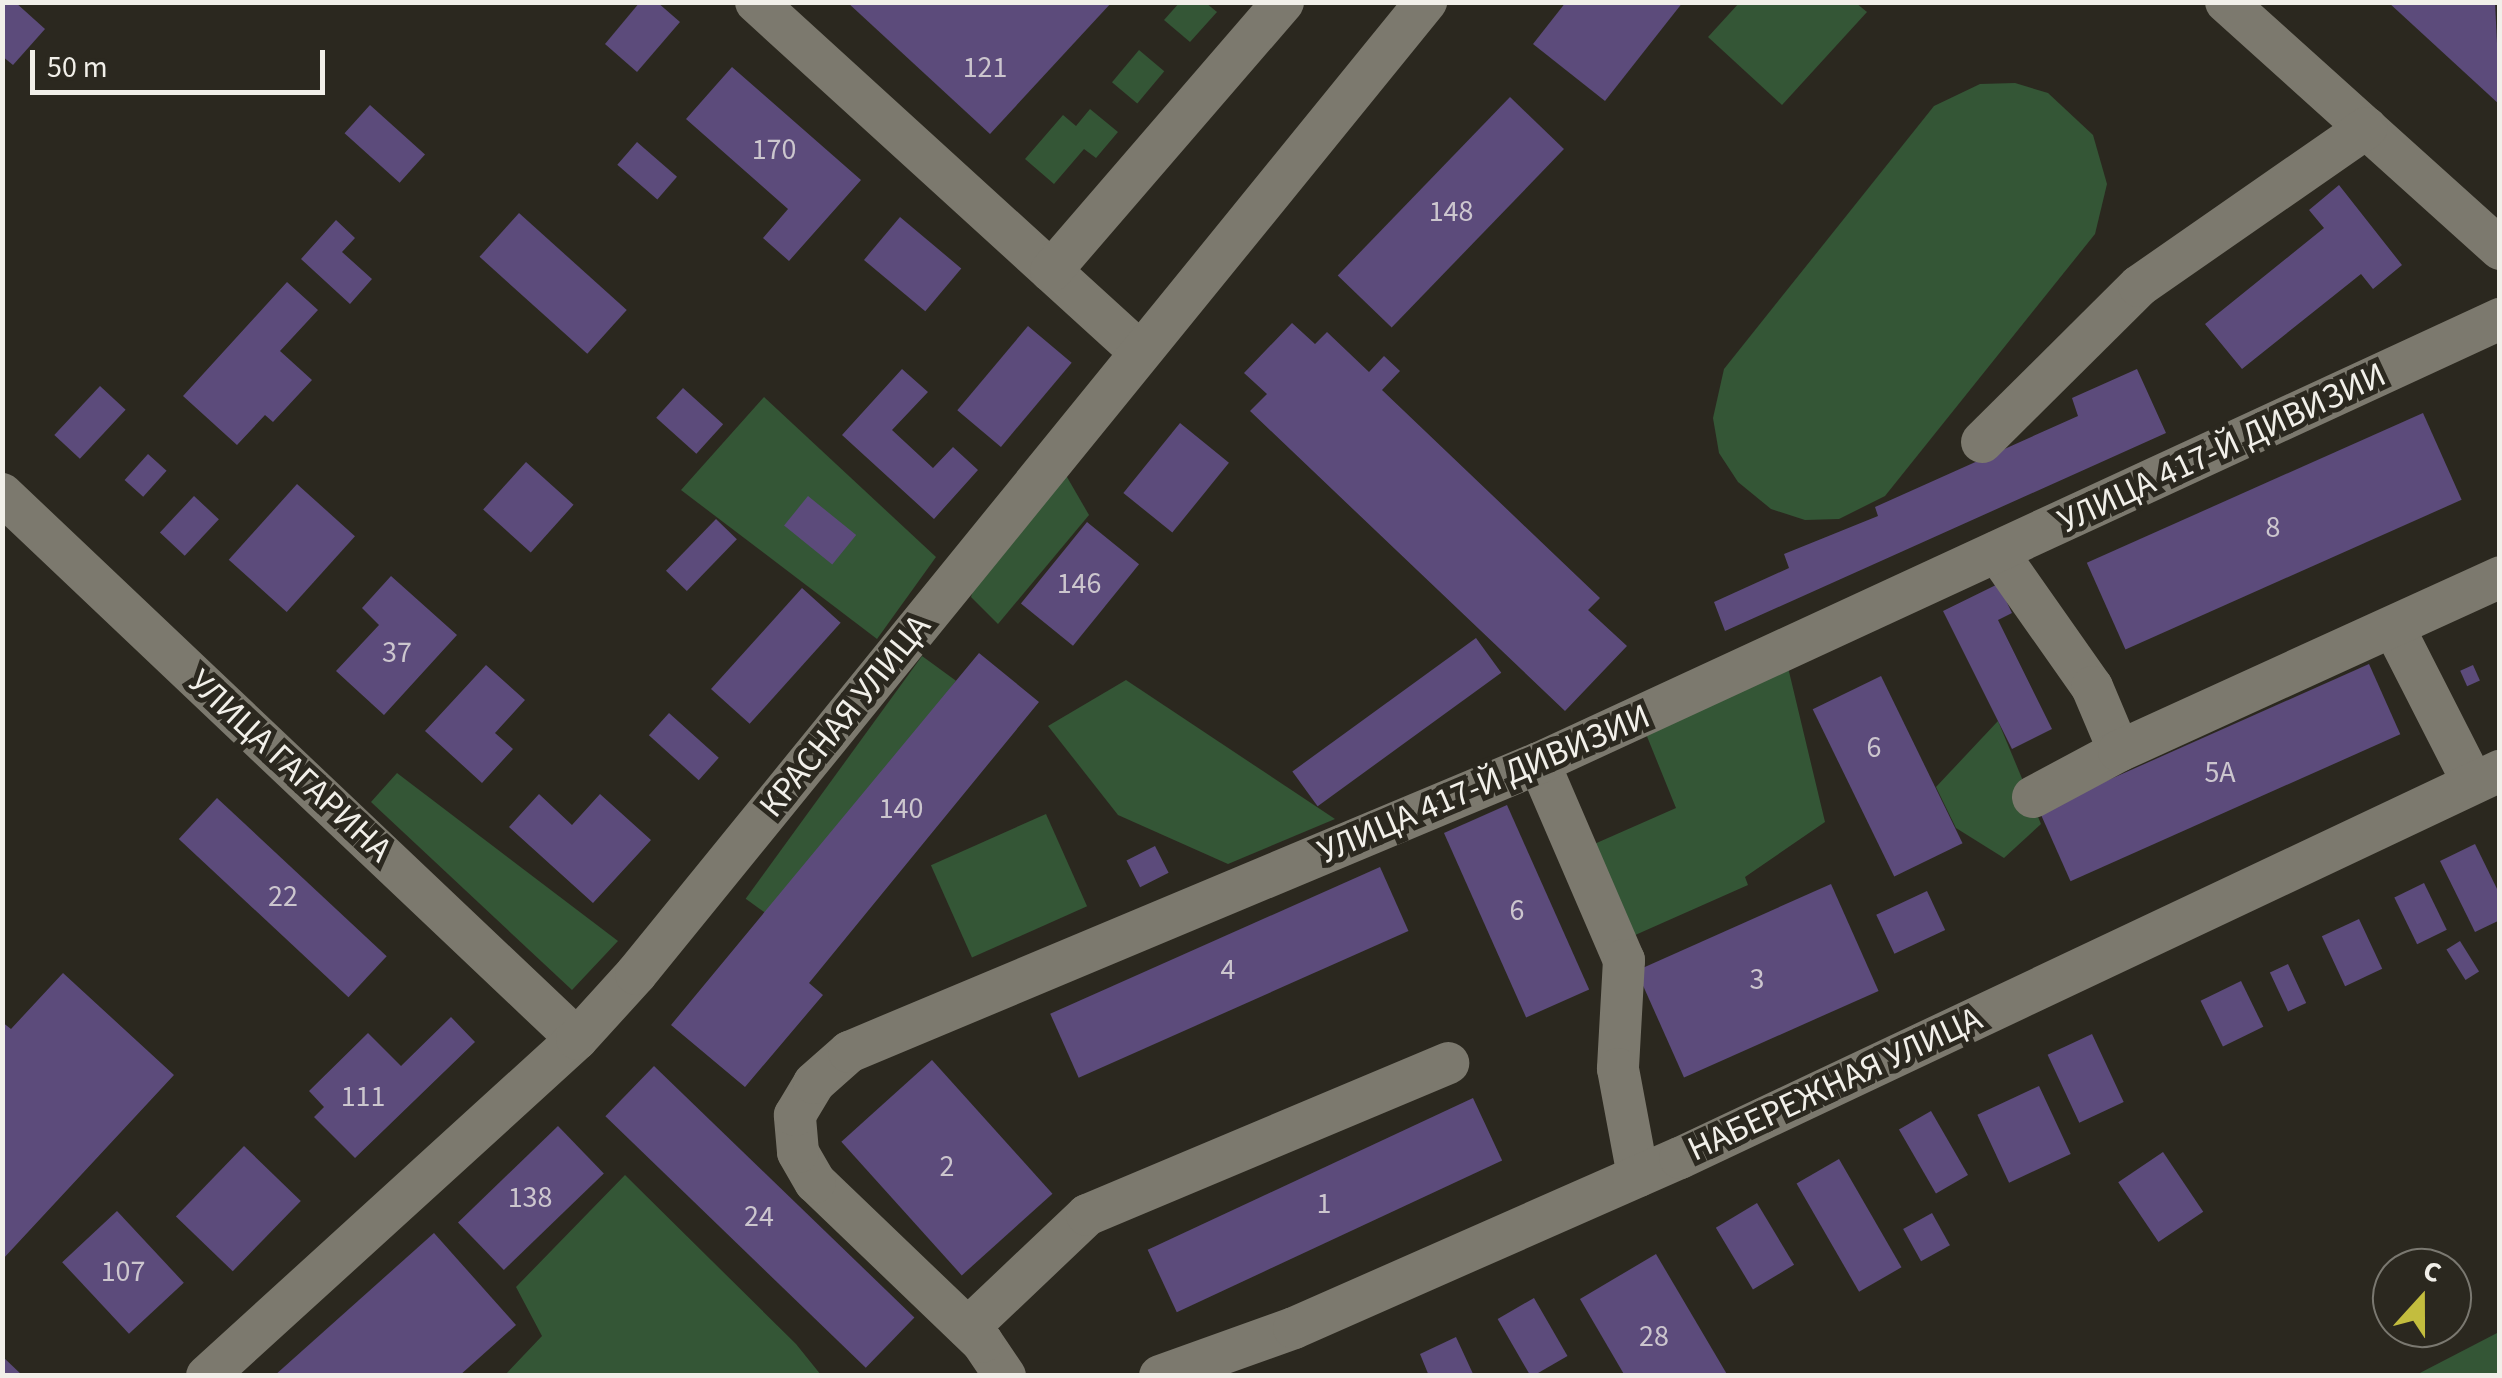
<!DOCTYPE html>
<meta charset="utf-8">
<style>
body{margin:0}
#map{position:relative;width:2502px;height:1378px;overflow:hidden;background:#2b281f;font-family:"Source Sans 3",sans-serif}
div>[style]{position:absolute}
.green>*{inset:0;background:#345636;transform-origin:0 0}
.building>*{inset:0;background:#5c4b7b;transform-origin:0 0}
.minor>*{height:42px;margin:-21px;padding:0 21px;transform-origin:21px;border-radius:21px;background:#7c796e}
span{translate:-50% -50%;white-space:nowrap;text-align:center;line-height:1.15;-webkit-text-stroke:10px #2b281f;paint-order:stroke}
.number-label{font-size:30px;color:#ccc6ce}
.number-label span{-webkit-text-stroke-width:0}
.street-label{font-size:35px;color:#f1efe9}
.frame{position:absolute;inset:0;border:5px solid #f1efe9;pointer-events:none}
.north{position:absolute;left:2372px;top:1248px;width:100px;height:100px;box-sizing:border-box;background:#2b281f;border:2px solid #7a7870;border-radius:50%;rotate:21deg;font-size:28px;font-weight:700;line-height:40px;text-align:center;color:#f1efe9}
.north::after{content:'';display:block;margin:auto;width:35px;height:45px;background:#c3bd3e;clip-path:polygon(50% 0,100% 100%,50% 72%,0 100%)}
.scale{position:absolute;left:30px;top:50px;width:295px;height:45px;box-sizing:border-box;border:5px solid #f1efe9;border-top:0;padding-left:12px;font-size:30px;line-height:35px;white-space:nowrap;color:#f1efe9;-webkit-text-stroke:8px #2b281f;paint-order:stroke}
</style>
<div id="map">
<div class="green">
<div style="clip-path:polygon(1180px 2px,1206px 3px,1217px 12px,1190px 42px,1164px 20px)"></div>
<div style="clip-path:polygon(1740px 2px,1856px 3px,1867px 12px,1782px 105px,1708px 37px)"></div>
<div style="left:1139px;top:50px;width:33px;height:42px;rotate:40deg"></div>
<div style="clip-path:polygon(2015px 83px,2048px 93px,2093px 135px,2107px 184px,2095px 234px,1885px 496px,1839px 519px,1805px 520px,1771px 509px,1738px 482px,1719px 453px,1713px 418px,1724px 369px,1934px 106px,1980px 84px)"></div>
<div style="clip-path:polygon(1090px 109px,1118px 132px,1096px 158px,1084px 149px,1054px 184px,1025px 159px,1063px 115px,1076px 126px)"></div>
<div style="clip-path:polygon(764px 397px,936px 557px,877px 639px,681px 490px)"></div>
<div style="clip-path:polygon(1060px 465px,1089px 515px,998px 624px,971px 597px,982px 561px)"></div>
<div style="left:922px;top:656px;width:42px;height:300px;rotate:36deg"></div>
<div style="clip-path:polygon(1786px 659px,1825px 822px,1745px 877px,1748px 885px,1633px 936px,1592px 845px,1676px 808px,1644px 729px)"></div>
<div style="clip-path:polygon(1126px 680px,1335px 819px,1228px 864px,1118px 815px,1048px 726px)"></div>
<div style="clip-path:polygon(1998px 721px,2041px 824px,2004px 858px,1956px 828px,1936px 787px)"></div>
<div style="clip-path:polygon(397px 773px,618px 941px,572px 990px,371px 802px)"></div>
<div style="left:1046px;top:814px;width:101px;height:126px;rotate:66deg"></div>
<div style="clip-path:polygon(625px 1175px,796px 1344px,821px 1375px,505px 1375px,542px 1336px,516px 1287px)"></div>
<div style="clip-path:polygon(2499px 1332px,2499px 1374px,2416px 1375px)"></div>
</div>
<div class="building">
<div style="clip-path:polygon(2px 2px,15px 2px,45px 29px,13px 65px,2px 56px)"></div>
<div style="clip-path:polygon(640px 2px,657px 2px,680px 22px,637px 72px,605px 44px)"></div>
<div style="clip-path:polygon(847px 2px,1112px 2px,990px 134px)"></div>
<div style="clip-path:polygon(1566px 2px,1683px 2px,1605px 101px,1533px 44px)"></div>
<div style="clip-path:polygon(2388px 2px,2495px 2px,2500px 105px)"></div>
<div style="clip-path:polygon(732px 67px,861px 180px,789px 261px,763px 238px,788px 209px,686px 119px)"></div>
<div style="left:1510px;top:97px;width:75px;height:248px;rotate:44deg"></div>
<div style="left:370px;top:105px;width:74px;height:38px;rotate:42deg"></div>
<div style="left:637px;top:142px;width:53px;height:30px;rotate:41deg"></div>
<div style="clip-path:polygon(2339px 185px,2402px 265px,2373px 289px,2361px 274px,2242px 369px,2205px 324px,2324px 228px,2309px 210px)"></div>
<div style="left:519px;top:213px;width:145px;height:59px;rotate:42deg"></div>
<div style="left:900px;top:217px;width:80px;height:56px;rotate:40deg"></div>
<div style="clip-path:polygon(336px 220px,355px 238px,342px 252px,372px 279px,350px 304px,301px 259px)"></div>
<div style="clip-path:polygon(287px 282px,318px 310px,280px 351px,312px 380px,273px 422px,265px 415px,237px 445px,183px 396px)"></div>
<div style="clip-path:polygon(1292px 323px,1315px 344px,1327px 332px,1369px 372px,1384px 356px,1400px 371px,1382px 390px,1600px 598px,1588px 610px,1627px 646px,1565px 711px,1250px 411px,1267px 394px,1244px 373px)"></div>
<div style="left:1028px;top:326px;width:57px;height:110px;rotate:40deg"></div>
<div style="clip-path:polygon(902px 369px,928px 392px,892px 430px,933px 468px,953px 447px,978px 470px,934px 519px,842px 435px)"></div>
<div style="clip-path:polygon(2137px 369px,2166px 433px,1725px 631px,1714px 602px,1789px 568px,1784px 554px,1878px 516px,1875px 507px,2078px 416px,2072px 398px)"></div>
<div style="left:100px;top:386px;width:35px;height:67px;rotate:43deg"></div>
<div style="left:683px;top:388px;width:54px;height:40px;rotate:42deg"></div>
<div style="left:2423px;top:413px;width:95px;height:368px;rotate:66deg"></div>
<div style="left:1180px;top:423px;width:63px;height:90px;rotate:39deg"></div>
<div style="left:148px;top:454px;width:25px;height:35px;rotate:42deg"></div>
<div style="left:526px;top:462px;width:64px;height:64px;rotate:42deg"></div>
<div style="left:297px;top:484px;width:78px;height:102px;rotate:42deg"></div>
<div style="left:194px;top:496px;width:34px;height:50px;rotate:43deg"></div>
<div style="left:808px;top:496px;width:62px;height:38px;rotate:39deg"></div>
<div style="left:716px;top:519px;width:29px;height:72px;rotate:44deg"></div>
<div style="left:1087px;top:522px;width:67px;height:105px;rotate:39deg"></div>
<div style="clip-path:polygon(391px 576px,457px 635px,384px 715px,336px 671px,379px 625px,362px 608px)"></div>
<div style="clip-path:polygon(1998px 584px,2012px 613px,1998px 620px,2052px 729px,2012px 749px,1943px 611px)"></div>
<div style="left:802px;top:588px;width:52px;height:136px;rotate:42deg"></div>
<div style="left:1476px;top:638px;width:43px;height:227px;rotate:54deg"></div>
<div style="clip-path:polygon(979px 653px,1039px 702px,809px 983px,823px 995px,745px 1087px,671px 1025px)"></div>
<div style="left:2369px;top:664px;width:77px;height:361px;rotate:66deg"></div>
<div style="clip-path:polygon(486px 665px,525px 700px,495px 733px,513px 749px,482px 783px,425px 731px)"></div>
<div style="left:2473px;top:665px;width:17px;height:14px;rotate:66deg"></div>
<div style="left:1881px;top:676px;width:186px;height:76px;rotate:64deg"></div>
<div style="left:669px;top:713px;width:67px;height:30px;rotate:42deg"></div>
<div style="clip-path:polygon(539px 794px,572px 825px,600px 794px,651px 840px,593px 903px,509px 827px)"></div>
<div style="left:217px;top:798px;width:232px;height:56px;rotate:43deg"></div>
<div style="left:1507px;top:805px;width:202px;height:69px;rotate:66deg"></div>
<div style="clip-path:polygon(2475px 844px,2500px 895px,2500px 920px,2475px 932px,2440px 861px)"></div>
<div style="left:1155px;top:846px;width:30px;height:32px;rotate:63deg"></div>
<div style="left:1380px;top:867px;width:70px;height:361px;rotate:66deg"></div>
<div style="left:2424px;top:883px;width:52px;height:33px;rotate:64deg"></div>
<div style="left:1831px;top:884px;width:117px;height:213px;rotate:66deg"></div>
<div style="left:1927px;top:891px;width:43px;height:56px;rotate:65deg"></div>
<div style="left:2359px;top:919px;width:55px;height:41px;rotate:65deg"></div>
<div style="left:2460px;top:941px;width:36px;height:16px;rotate:58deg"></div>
<div style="left:2288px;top:964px;width:43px;height:20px;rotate:65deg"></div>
<div style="clip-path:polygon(63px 973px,174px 1075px,2px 1260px,2px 1022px,11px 1029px)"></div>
<div style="left:2241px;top:981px;width:51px;height:45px;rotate:64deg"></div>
<div style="clip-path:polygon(451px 1017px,475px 1042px,355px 1158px,314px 1117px,324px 1107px,309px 1091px,368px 1033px,401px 1066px)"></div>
<div style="left:2092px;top:1034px;width:75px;height:49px;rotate:65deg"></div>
<div style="left:932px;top:1060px;width:180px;height:122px;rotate:48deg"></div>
<div style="left:654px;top:1066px;width:362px;height:70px;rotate:44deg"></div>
<div style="left:2039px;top:1086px;width:75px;height:68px;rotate:65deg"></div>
<div style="left:1473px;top:1098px;width:69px;height:359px;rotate:65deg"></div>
<div style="left:1931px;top:1111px;width:74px;height:37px;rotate:60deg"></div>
<div style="left:558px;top:1126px;width:66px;height:139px;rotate:46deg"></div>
<div style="left:244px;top:1146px;width:79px;height:98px;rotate:44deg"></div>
<div style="left:2163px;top:1152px;width:72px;height:54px;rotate:56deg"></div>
<div style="left:1839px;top:1159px;width:125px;height:49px;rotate:60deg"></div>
<div style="left:1757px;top:1203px;width:72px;height:48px;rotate:59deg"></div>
<div style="left:117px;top:1211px;width:98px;height:75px;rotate:47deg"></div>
<div style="left:1932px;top:1213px;width:37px;height:33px;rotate:61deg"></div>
<div style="clip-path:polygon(434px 1233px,516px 1325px,459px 1376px,274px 1376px)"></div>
<div style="clip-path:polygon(1656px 1254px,1728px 1376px,1625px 1376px,1580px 1299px)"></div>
<div style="left:1534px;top:1298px;width:67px;height:42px;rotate:60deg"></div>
<div style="clip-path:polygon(1456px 1337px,1474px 1376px,1429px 1376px,1420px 1354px)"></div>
<div style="clip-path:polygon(2px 1356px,23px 1376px,2px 1376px)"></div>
</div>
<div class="minor">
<div style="left:756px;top:2px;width:520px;rotate:42.35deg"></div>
<div style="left:2226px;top:2px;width:369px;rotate:42deg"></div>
<div style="left:1051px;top:271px;width:355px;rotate:-49.2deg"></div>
<div style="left:1982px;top:442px;width:221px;rotate:-44.8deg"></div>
<div style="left:2139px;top:286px;width:277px;rotate:-34.8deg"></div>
<div style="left:2px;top:494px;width:792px;rotate:43.47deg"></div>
<div style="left:1997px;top:552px;width:165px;rotate:54.9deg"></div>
<div style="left:2092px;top:687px;width:69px;rotate:67.1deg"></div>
<div style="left:2394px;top:628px;width:174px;rotate:63deg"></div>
<div style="left:1539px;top:763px;width:215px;rotate:66.7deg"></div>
<div style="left:1624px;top:960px;width:109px;rotate:93.2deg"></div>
<div style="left:1618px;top:1069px;width:109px;rotate:79.4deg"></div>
<div style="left:2033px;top:797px;width:98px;rotate:-28.1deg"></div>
<div style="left:2119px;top:751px;width:419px;rotate:-24.5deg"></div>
<div style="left:968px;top:1328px;width:164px;rotate:-43.5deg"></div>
<div style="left:1087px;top:1215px;width:392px;rotate:-22.8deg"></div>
<div style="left:207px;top:1376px;width:500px;rotate:-42.33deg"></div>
<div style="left:577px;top:1039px;width:88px;rotate:-47.8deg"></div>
<div style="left:636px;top:974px;width:1253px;rotate:-50.9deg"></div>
<div style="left:1005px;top:1376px;width:41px;rotate:-124.1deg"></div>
<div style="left:982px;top:1342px;width:231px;rotate:-136.2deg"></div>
<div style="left:815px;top:1182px;width:34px;rotate:-120deg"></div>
<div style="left:798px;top:1152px;width:37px;rotate:-95deg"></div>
<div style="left:795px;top:1115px;width:37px;rotate:-59deg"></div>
<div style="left:814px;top:1083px;width:47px;rotate:-41.5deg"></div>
<div style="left:849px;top:1052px;width:748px;rotate:-22.73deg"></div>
<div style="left:1539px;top:763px;width:1059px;rotate:-24.8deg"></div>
<div style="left:1160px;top:1376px;width:142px;rotate:-19.7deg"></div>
<div style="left:1294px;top:1328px;width:422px;rotate:-23.8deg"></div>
<div style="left:1680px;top:1158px;width:907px;rotate:-25.27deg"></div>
</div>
<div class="number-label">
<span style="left:985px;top:68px">121</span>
<span style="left:774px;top:150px">170</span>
<span style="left:1451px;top:212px">148</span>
<span style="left:2273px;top:528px">8</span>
<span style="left:1079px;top:584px">146</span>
<span style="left:397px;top:653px">37</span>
<span style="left:1874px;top:748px">6</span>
<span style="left:2220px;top:773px">5А</span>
<span style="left:901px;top:809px">140</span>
<span style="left:283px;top:897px">22</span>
<span style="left:1517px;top:911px">6</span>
<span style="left:1228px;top:970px">4</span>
<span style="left:1757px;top:980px">3</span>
<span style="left:363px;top:1097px">111</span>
<span style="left:947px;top:1167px">2</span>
<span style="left:530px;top:1198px">138</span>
<span style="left:1324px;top:1204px">1</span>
<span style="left:759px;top:1217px">24</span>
<span style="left:123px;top:1272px">107</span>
<span style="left:1654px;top:1337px">28</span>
</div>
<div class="street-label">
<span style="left:2222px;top:448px;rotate:-25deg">УЛИЦА 417-Й ДИВИЗИИ</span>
<span style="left:845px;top:716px;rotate:-51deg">КРАСНАЯ УЛИЦА</span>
<span style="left:290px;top:766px;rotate:43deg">УЛИЦА ГАГАРИНА</span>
<span style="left:1484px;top:784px;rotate:-23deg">УЛИЦА 417-Й ДИВИЗИИ</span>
<span style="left:1835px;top:1084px;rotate:-25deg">НАБЕРЕЖНАЯ УЛИЦА</span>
</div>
<div class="frame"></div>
<div class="north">С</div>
<div class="scale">50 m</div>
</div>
